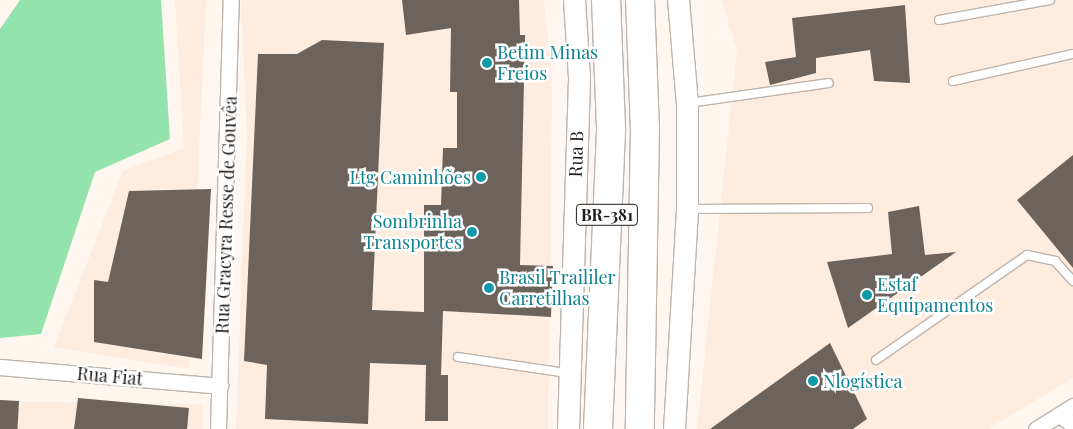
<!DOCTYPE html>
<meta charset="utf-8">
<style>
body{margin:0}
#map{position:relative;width:1073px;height:429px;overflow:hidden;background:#fff6f0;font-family:"Playfair Display",serif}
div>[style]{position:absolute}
.built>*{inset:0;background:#feecdf;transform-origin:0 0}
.green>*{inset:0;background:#95e3ac}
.building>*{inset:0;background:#6c635c;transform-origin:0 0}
.roads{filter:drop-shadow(1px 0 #beb4ac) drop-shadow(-1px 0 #beb4ac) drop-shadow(0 1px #beb4ac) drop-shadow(0 -1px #beb4ac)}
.lane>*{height:8px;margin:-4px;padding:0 4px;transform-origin:4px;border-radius:4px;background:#fff}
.street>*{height:15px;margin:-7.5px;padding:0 7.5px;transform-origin:7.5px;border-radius:7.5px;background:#fff}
.secondary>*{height:21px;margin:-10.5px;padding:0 10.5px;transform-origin:10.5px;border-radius:10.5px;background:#fff}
.highway>*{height:28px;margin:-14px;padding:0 14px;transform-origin:14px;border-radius:14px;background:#fff}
.dots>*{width:14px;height:14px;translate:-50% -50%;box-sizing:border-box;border:2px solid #fff;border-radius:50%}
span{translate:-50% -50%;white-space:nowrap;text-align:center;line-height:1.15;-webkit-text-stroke:5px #fff;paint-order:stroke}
.shield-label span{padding:1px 4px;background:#fff;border:1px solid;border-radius:4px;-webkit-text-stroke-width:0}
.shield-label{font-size:16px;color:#201c19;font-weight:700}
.culture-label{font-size:18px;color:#0d838f}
.left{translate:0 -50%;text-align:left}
.right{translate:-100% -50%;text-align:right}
.street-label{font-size:18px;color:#201c19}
</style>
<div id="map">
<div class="built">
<div style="clip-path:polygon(175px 0,206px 0,189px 369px,54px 347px,123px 171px,184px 148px)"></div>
<div style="clip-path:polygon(241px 0,544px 0,552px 81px,548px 429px,236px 429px,247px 134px)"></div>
<div style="clip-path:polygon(722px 0,1073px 0,1073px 378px,988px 429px,697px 429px,737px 51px)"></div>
<div style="left:0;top:401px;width:203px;height:28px;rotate:1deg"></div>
</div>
<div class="green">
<div style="clip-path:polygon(20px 0,161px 0,170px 139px,95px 172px,41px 334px,0 338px,0 29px)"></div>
</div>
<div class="building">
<div style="clip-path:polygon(402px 0,519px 0,520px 35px,525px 35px,520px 265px,553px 266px,551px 317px,443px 311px,441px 375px,448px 375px,448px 421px,425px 421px,426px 365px,370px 363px,368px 424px,265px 419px,267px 365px,244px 361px,258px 54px,297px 54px,322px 40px,384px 43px,372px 310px,424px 312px,424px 205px,441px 205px,443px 148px,457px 148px,457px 92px,450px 92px,451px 28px,406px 35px)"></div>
<div style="clip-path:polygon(905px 5px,910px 83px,874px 81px,870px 50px,816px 58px,816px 73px,770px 85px,765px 62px,796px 57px,792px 18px)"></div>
<div style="clip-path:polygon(1073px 155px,1073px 268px,1017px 200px)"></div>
<div style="clip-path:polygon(211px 189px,202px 359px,94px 342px,94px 280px,108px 282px,129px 191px)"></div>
<div style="clip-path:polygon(919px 206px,925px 255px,956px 252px,848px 328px,827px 262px,892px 254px,888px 212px)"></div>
<div style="clip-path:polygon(830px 343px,867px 419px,853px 429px,710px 429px)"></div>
<div style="clip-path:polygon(78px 398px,189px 408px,187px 429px,74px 429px)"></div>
<div style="left:0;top:400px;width:19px;height:29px;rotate:3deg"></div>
</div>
<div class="roads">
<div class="lane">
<div style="left:939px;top:20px;width:113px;rotate:-10.2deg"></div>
<div style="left:953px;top:81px;width:123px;rotate:-12.7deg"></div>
<div style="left:689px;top:103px;width:141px;rotate:-8.1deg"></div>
<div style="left:689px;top:209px;width:179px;rotate:-0.3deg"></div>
<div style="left:458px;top:357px;width:110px;rotate:8.4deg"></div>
<div style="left:876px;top:360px;width:184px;rotate:-34.8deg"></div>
<div style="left:1027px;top:255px;width:29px;rotate:12deg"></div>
<div style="left:1055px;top:261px;width:27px;rotate:48deg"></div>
</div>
<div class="street">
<div style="left:0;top:367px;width:221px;rotate:4.9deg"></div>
<div style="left:1061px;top:416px;width:15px;rotate:37deg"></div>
<div style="left:218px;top:429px;width:429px;rotate:-88.3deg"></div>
<div style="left:1036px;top:429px;width:44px;rotate:-31.9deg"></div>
</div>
<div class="secondary">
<div style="left:568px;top:429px;width:352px;rotate:-88.2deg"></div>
<div style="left:579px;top:77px;width:77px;rotate:-93.7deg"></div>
<div style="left:674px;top:429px;width:220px;rotate:-86.6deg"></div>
<div style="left:687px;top:209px;width:105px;rotate:-90deg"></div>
<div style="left:687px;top:104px;width:104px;rotate:-94.9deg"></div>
</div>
<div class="highway">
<div style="left:640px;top:0;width:128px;rotate:87.8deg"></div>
<div style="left:645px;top:128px;width:301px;rotate:91deg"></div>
<div style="left:598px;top:429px;width:301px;rotate:-87.5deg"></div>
<div style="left:611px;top:128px;width:128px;rotate:-92.2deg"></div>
</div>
</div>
<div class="dots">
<div style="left:487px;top:63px;background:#0f9aa8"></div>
<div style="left:481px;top:177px;background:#0f9aa8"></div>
<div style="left:472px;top:232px;background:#0f9aa8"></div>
<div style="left:489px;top:288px;background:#0f9aa8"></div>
<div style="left:867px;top:295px;background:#0f9aa8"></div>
<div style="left:813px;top:381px;background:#0f9aa8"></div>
</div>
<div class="shield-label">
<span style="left:607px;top:215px">BR-381</span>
</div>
<div class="culture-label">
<span class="left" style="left:497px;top:63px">Betim Minas<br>Freios</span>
<span class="right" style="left:471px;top:177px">Ltg Caminhões</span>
<span class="right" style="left:462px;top:232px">Sombrinha<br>Transportes</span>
<span class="left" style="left:499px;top:288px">Brasil Traililer<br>Carretilhas</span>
<span class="left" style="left:877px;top:295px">Estaf<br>Equipamentos</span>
<span class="left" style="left:823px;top:381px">Nlogística</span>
</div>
<div class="street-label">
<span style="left:576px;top:154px;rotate:-88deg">Rua B</span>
<span style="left:226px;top:215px;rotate:-88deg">Rua Gracyra Resse de Gouvêa</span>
<span style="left:110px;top:376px;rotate:5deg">Rua Fiat</span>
</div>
</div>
